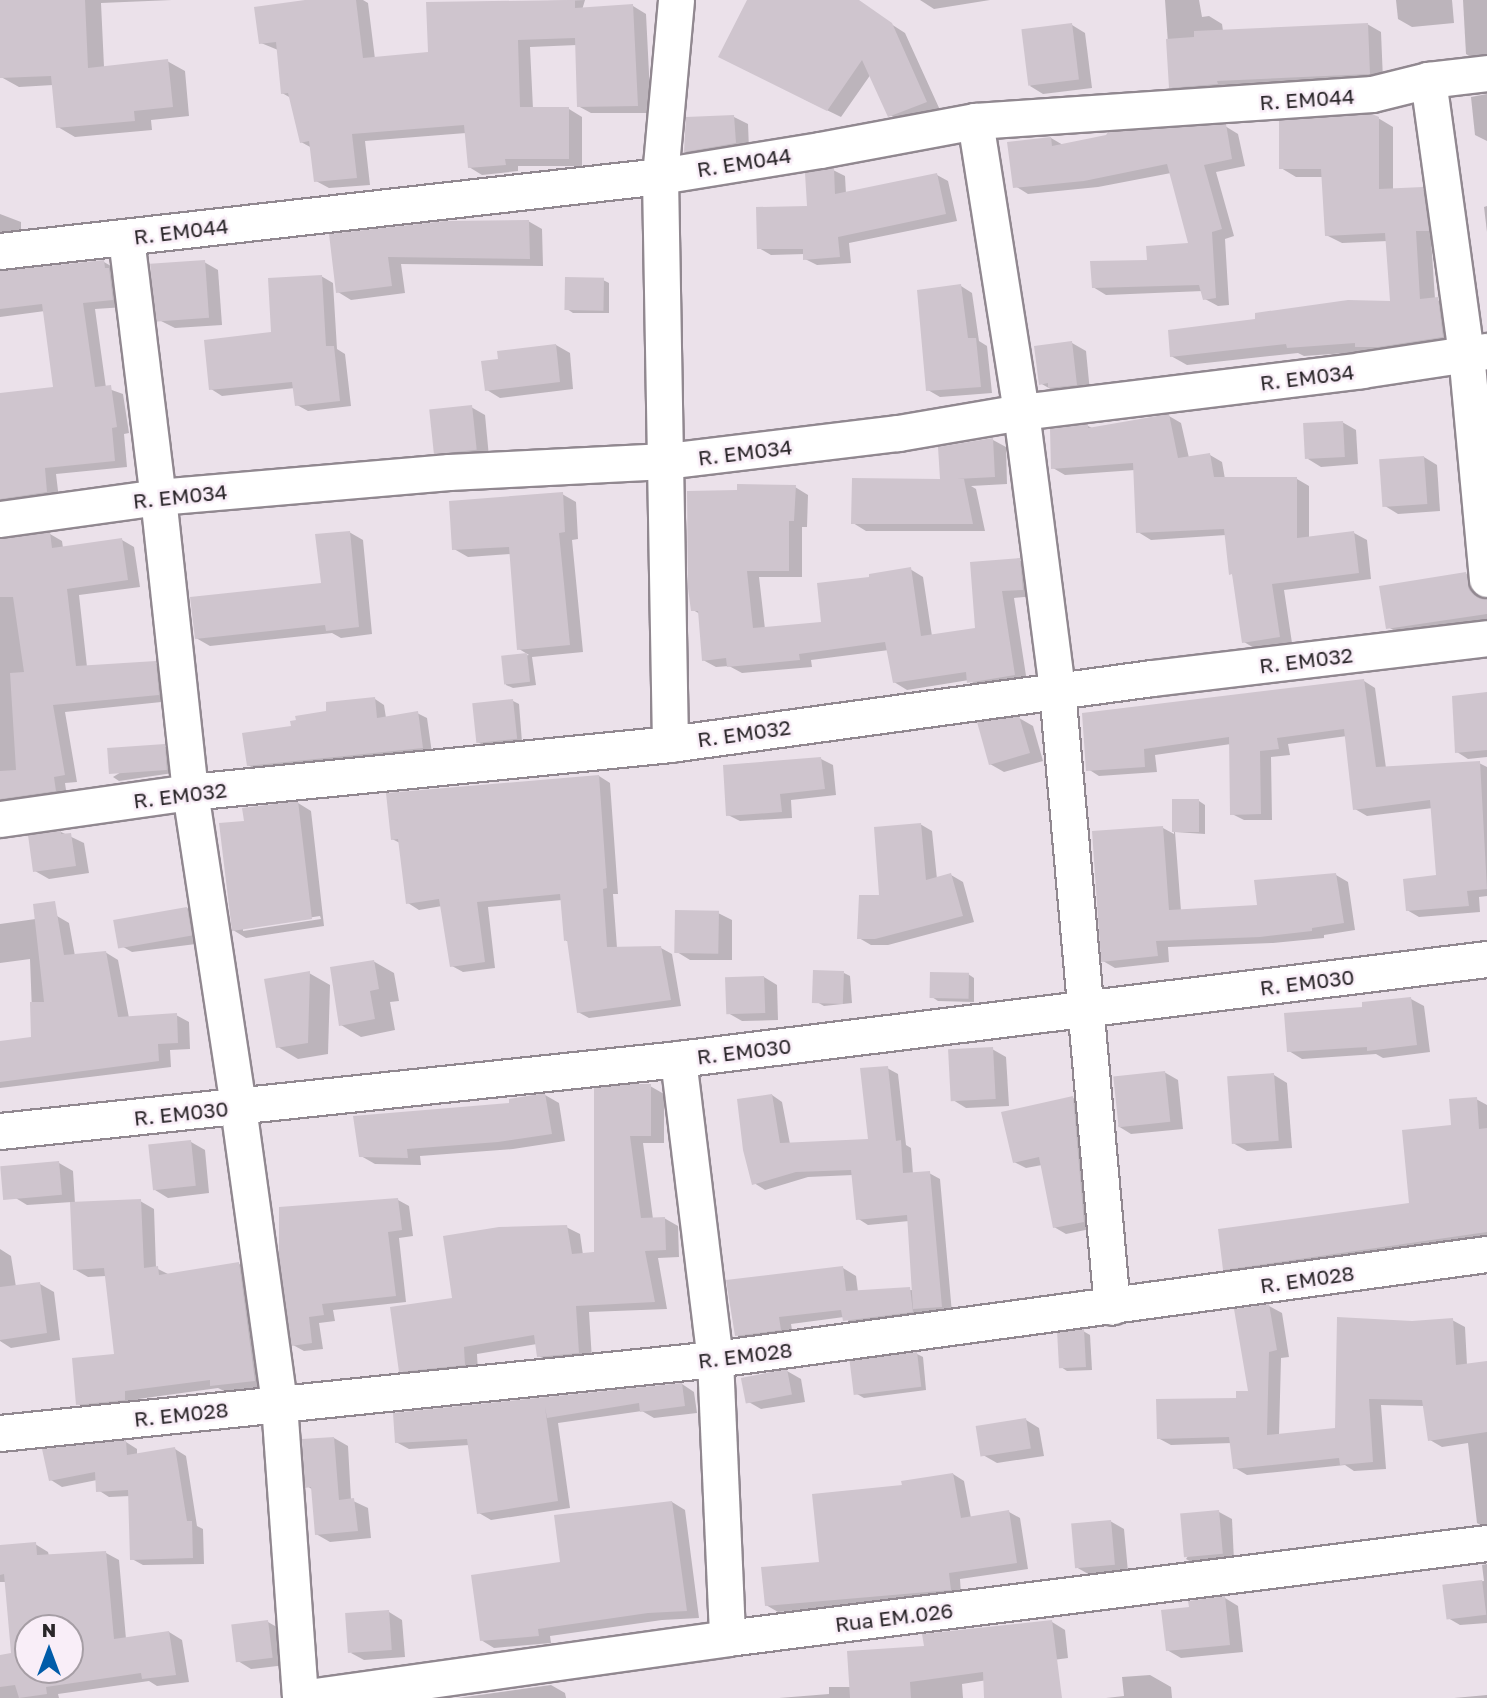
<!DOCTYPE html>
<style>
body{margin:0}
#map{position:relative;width:1487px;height:1698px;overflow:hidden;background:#ebe1ea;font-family:"Golos Text",sans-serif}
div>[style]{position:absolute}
.shadow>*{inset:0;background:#0003}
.building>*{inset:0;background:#cfc5ce;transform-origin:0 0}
.roads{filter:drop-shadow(2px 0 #918890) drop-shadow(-2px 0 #918890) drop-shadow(0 2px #918890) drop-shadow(0 -2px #918890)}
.street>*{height:35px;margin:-17.5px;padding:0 17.5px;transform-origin:17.5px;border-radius:17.5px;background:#fff}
span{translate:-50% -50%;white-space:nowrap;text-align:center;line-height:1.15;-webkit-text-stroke:5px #f9eef8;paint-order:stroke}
.street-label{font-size:21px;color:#2a2629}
.north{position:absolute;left:14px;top:1614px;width:70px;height:70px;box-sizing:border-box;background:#f9eef8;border:2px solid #a69ea5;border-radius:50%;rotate:0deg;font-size:19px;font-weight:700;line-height:28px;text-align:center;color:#2a2629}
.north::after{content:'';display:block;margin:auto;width:24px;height:32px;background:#015ca9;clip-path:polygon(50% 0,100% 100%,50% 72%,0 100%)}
</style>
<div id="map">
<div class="shadow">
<div style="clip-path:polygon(0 0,172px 0,101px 3px,104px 67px,167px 61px,185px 71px,189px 116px,151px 120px,152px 130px,75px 137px,58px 127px,53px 85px,19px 87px,1px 77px)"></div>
<div style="clip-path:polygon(318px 0,363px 0,368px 3px,375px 59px,429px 53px,428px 4px,585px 0,582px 10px,633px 6px,646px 14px,651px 113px,591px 113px,578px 106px,577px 45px,530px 47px,533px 109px,569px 109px,582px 117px,582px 166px,518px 166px,518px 171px,482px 175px,469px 167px,466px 133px,365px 141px,370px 185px,329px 188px,316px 181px,312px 148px,301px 142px,291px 98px,282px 93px,278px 50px,261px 43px)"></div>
<div style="clip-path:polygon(854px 0,905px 33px,940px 110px,903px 123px,890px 115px,871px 74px,841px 117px,804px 99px)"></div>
<div style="clip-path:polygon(990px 0,934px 9px,920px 0)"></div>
<div style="clip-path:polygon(1165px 0,1199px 0,1202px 17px,1209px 16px,1222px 24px,1223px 31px,1367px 24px,1381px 32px,1383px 80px,1184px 94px,1171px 87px)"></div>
<div style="clip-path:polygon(1396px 0,1452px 0,1454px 23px,1412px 27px,1398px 19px)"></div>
<div style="clip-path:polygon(1463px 0,1487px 0,1487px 61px,1478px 62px,1466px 54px)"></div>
<div style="clip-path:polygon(1072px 25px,1085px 33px,1092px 88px,1043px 94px,1030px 86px)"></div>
<div style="clip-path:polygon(1487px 94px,1487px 141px,1475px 135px,1471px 97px)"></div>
<div style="clip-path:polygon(734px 117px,748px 124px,749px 150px,699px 159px,685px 151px)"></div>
<div style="clip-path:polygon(1378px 118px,1393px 127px,1393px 190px,1422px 189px,1438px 197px,1443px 239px,1431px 239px,1435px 299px,1453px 308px,1458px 345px,1304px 356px,1298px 353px,1187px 365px,1171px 356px,1391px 303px,1388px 241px,1342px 243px,1326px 235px,1324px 177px,1296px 177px,1281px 168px)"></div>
<div style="clip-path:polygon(1225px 126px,1238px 134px,1245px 166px,1216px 172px,1234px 236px,1225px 239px,1229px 305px,1218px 306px,1205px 299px,1203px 291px,1106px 295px,1093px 287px,1191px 245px,1171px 173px,1098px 187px,1028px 194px,1015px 186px,1051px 138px,1063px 145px)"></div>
<div style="clip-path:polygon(833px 170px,845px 176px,846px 194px,937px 175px,948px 181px,957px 221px,849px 243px,851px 263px,817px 265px,805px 259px,805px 254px,771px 255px,759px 248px,809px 208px)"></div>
<div style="clip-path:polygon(1487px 206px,1487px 232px,1484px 207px)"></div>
<div style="clip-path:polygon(0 214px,21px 222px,21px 236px,0 237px)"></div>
<div style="clip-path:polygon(528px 221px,542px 229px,543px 266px,401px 264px,405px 293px,351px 300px,338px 292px,331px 235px)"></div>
<div style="clip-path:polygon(104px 262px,116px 269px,125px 307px,95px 309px,106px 388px,123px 394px,129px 433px,124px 434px,127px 467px,56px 474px,59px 499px,0 510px,0 395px,55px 388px,45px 311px,0 317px,0 272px)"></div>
<div style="clip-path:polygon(204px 262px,218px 270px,222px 325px,175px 328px,161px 321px)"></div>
<div style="clip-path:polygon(321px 276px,333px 283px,337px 349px,345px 354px,351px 406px,308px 411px,297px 405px,295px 388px,222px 396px,211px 389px,273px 334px)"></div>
<div style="clip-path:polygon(603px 280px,609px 283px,609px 313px,573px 313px,567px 309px)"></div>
<div style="clip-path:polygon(961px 286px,972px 293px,979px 341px,987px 346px,992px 393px,940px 397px,928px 390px)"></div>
<div style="clip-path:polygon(1072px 343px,1086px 351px,1090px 392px,1054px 391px,1040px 383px)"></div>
<div style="clip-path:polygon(556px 345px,570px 353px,573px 389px,500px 398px,487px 390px)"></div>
<div style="clip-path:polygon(471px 407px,485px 415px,489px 457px,450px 458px,436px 450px)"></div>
<div style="clip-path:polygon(1169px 416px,1181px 423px,1189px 458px,1210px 455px,1222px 462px,1225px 479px,1297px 479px,1309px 486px,1309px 538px,1354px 533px,1367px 540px,1371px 579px,1284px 590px,1292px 643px,1256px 649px,1244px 642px,1226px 535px,1151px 540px,1138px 532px,1135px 470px,1065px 475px,1053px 468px,1088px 426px,1094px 429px)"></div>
<div style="clip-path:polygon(1342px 422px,1356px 430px,1358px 464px,1321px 467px,1308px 459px)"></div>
<div style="clip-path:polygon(993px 440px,1006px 447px,1007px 484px,971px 486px,976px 489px,985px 531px,866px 531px,853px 523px,942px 481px)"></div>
<div style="clip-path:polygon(1424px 457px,1437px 465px,1440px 511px,1398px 514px,1385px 506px)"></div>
<div style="clip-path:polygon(795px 487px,808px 495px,807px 527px,802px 527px,802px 577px,759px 577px,765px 629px,823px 623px,871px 579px,910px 569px,923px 577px,932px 636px,977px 629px,1019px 560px,1032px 567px,1035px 596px,1014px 598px,1027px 682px,982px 689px,969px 680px,907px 690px,894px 682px,889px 650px,811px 660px,812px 667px,742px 673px,729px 666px,716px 667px,703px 660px,700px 614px,693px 610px)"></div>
<div style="clip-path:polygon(562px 494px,576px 502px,578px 539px,572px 540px,583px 652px,532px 657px,536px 685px,513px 688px,506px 685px,503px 659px,529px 655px,519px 649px,511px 554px,468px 557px,454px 549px)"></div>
<div style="clip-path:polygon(349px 532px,363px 540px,372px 634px,341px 638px,332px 633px,210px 646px,196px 638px,322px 585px)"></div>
<div style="clip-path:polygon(50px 534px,62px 541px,63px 548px,122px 540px,134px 547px,140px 587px,79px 595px,87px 667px,155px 663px,168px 670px,171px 701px,65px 712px,77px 782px,65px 783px,67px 797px,0 807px,0 539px)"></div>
<div style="clip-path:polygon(1466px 574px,1480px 582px,1487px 603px,1487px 623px,1402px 635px,1388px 627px)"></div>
<div style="clip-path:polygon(1364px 681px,1375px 688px,1386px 768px,1479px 763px,1487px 767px,1487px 896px,1479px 897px,1480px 912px,1419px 917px,1407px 910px,1438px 876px,1433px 808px,1367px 816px,1355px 809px,1347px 736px,1288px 744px,1290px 755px,1271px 757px,1272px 820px,1244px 820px,1232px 814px,1231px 744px,1155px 755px,1157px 772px,1099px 776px,1088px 769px,1084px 715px)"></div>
<div style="clip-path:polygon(1487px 694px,1487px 757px,1468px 759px,1457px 752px)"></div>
<div style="clip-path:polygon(375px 699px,384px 705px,386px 718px,417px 713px,427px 718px,432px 753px,258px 771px,248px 765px,293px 727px)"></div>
<div style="clip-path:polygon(513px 701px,519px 704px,522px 742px,484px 746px,478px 742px)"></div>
<div style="clip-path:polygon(1019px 718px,1033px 726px,1043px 761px,1004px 772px,990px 764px)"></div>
<div style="clip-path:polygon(164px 746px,170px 749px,173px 773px,119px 781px,113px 777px)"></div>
<div style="clip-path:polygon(821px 759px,833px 765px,836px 795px,791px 800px,792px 818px,740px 821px,728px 815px)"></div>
<div style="clip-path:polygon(599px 776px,610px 783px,618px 894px,613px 894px,617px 948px,661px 948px,672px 954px,681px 1006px,589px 1018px,578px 1012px,569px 942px,565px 940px,562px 900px,488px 907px,495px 968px,463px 972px,452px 966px,442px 906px,419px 910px,408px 903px,400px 843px,392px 839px)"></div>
<div style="clip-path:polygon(1174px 800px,1199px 801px,1205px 805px,1205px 834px,1175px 832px,1181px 911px,1258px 907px,1336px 875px,1348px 882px,1355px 930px,1324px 935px,1324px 938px,1273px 943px,1168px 947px,1169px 962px,1115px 968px,1103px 961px,1163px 828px,1174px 834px)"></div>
<div style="clip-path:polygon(evenodd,298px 803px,311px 811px,324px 926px,246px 938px,233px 930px,246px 822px,298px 803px,320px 916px,321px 919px,243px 931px,243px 928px,320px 916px)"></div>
<div style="clip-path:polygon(920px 824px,932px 831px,937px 879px,951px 875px,963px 882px,974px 922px,888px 945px,871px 945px,859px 938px)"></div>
<div style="clip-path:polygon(61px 832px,84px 843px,89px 873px,49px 879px,35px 871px)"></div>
<div style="clip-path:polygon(187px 908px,200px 916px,204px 943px,132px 952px,118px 944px)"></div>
<div style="clip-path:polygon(718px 913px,732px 920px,732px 960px,690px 960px,677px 952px)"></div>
<div style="clip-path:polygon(57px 916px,69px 923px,75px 956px,105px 952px,118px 960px,129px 1018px,176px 1015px,189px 1022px,190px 1049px,170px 1050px,171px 1067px,0 1088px,0 1043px,33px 1038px,30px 959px,0 963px,0 924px)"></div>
<div style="clip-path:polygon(373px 961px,394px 973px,399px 1001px,390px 1002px,395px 1030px,361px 1037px,341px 1025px)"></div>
<div style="clip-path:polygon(309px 973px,330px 985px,328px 1054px,298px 1059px,278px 1047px)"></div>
<div style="clip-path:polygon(844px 973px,850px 976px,852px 1003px,824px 1006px,817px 1002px)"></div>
<div style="clip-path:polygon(968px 974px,974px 978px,974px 1002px,938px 1001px,932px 997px)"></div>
<div style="clip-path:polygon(764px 977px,777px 985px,778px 1020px,742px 1021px,728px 1013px)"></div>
<div style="clip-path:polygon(1411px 999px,1424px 1006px,1430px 1052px,1383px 1058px,1376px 1054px,1302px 1059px,1289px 1051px)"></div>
<div style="clip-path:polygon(992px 1049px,1006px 1057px,1009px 1106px,966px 1108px,953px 1100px)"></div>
<div style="clip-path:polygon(887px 1068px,898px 1074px,906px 1145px,911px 1148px,913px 1174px,929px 1173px,940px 1179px,952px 1313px,858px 1328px,844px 1317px,791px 1324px,793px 1336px,749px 1342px,737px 1335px,843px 1268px,856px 1276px,858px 1292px,913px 1290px,909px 1221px,868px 1225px,857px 1218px,853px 1175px,808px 1177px,765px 1190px,754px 1183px,772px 1095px,782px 1102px,790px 1144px,869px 1141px)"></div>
<div style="clip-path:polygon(1164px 1072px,1178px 1080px,1183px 1129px,1131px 1134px,1118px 1126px)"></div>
<div style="clip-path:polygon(1274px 1075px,1287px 1083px,1292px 1148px,1247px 1151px,1233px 1143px)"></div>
<div style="clip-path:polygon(650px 1086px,664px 1094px,664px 1143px,643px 1143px,653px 1219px,664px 1218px,678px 1226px,679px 1257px,658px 1258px,667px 1309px,589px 1312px,592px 1360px,552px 1364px,539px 1356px,537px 1344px,477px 1354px,478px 1372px,414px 1378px,400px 1370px,454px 1300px,566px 1227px,580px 1234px,583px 1255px,596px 1254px,596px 1090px)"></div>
<div style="clip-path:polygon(545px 1095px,559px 1103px,565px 1141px,513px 1149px,420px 1156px,421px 1165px,375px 1164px,361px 1156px)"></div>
<div style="clip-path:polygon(1073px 1098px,1084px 1104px,1095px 1228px,1066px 1234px,1054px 1227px,1042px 1165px,1026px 1168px,1014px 1162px)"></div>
<div style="clip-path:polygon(1476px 1099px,1487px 1105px,1487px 1240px,1237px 1276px,1224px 1269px,1411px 1204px,1453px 1126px)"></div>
<div style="clip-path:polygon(191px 1142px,205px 1150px,209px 1193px,168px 1198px,155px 1190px)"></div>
<div style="clip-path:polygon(59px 1163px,73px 1171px,75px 1204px,140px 1201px,154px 1209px,156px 1268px,170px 1275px,239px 1264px,252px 1271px,268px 1388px,226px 1392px,218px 1388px,138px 1399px,138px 1407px,92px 1412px,78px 1404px,116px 1356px,106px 1276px,88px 1277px,74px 1269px,72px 1202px,27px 1205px,14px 1197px)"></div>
<div style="clip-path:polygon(398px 1200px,409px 1206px,413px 1236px,399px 1238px,406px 1302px,333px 1310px,335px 1321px,319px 1323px,323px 1349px,304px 1351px,293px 1345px,281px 1258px)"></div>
<div style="clip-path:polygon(0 1249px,11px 1256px,16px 1287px,40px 1284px,54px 1292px,60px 1340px,11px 1348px,0 1341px)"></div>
<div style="clip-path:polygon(1269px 1306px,1282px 1313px,1289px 1357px,1281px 1358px,1279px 1435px,1336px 1430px,1412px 1323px,1452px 1320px,1465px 1327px,1467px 1365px,1487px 1363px,1487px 1529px,1477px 1523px,1468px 1443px,1442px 1447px,1430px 1440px,1425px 1406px,1381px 1405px,1386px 1469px,1354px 1471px,1345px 1465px,1247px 1475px,1235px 1468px,1232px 1443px,1171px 1445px,1158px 1438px,1250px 1393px)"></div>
<div style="clip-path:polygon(1083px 1331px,1090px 1335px,1092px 1370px,1067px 1371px,1061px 1367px)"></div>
<div style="clip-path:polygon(917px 1354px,923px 1357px,926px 1390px,864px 1398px,857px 1394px)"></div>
<div style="clip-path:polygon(787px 1371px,801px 1379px,805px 1402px,761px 1409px,747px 1401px)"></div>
<div style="clip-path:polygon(682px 1384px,694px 1392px,697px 1413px,654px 1418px,642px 1411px,558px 1423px,570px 1508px,491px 1520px,479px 1513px,469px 1445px,409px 1449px,396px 1442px,394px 1414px)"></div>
<div style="clip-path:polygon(1026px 1420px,1039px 1428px,1044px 1456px,997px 1463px,983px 1455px)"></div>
<div style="clip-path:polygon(334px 1438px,348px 1446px,351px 1500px,368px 1508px,371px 1538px,330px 1542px,316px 1534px,313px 1490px,307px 1486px)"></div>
<div style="clip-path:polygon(126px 1442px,137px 1449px,137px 1455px,175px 1449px,186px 1456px,197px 1526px,203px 1529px,204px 1564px,143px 1565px,132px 1559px,130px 1496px,109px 1497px,98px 1490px,97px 1480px,62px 1487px,51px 1480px)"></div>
<div style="clip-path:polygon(953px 1474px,964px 1481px,971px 1518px,1009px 1512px,1020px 1518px,1028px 1569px,960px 1579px,961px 1595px,778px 1612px,766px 1605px,821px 1563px,904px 1487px)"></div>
<div style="clip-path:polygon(672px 1502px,685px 1510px,699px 1618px,662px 1620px,550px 1636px,551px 1643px,494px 1648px,481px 1640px,562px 1564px)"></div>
<div style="clip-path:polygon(1219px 1512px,1232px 1519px,1234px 1561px,1200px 1567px,1186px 1559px)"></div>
<div style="clip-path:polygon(1110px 1521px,1124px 1529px,1128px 1572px,1090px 1575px,1076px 1567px)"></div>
<div style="clip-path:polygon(evenodd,35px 1544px,48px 1552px,49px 1556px,106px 1553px,119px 1560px,126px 1639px,169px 1632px,182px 1640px,189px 1682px,157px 1686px,149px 1681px,58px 1694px,59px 1698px,0 1698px,0 1657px,13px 1655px,7px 1582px,0 1582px,0 1547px,35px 1544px,28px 1628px,70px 1628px,70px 1670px,28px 1670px,28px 1628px)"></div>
<div style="clip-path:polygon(1487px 1564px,1487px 1623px,1460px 1625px,1448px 1618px,1444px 1585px,1484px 1581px,1482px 1565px)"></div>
<div style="clip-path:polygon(1225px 1598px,1238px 1606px,1243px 1652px,1181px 1658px,1167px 1650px,1191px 1609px)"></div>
<div style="clip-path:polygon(389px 1612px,402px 1620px,405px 1657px,364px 1660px,351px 1653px)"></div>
<div style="clip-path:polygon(268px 1622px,282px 1630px,286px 1665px,251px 1669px,238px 1661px)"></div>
<div style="clip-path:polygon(1052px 1622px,1065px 1630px,1068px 1658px,993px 1668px,994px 1679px,962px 1684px,963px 1698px,779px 1698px,829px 1694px,829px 1687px,851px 1687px,926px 1647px)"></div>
<div style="clip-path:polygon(1150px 1675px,1171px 1687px,1172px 1698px,1106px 1698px,1124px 1696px,1122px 1677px)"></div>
<div style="clip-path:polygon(551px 1685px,565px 1693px,566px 1698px,458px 1698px)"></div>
<div style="clip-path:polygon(1487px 1695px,1487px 1698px,1454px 1698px)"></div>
</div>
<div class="building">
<div style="clip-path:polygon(0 0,85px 0,88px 68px,168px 59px,173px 107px,134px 111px,135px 121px,56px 128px,51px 76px,0 78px)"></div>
<div style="clip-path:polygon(305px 0,356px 0,363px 58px,428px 52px,426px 2px,575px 0,575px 8px,633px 4px,638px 106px,577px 107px,575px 38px,518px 40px,520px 107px,569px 107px,569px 159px,505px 159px,506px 165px,468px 168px,464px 125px,352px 134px,357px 178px,314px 182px,309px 141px,300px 143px,288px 93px,281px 94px,276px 42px,259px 44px,254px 7px)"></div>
<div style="clip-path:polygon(747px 0,859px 0,892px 23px,927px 102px,888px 117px,862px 60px,827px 111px,718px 57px)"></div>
<div style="left:1072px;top:23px;width:57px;height:51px;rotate:83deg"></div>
<div style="clip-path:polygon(1368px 23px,1370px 74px,1217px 81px,1218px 84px,1169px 88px,1166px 39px,1194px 37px,1194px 31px)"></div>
<div style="clip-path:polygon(1372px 114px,1379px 117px,1379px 189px,1423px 187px,1429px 231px,1416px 231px,1420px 299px,1438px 297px,1443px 337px,1378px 347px,1355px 347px,1355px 343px,1287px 348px,1286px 344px,1170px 357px,1168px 330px,1255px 319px,1255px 313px,1348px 300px,1390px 301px,1385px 233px,1325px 236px,1321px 169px,1279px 169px,1279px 120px)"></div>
<div style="clip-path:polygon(734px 115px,736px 143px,684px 152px,686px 117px)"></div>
<div style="clip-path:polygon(1226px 124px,1232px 159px,1204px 165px,1222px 229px,1212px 232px,1216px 298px,1203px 300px,1199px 285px,1092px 288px,1090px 261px,1147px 260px,1146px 246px,1188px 243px,1167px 164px,1084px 181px,1013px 188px,1007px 142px,1051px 137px,1052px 146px,1106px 135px,1108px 132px)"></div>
<div style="clip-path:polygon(834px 168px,835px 194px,937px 173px,946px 214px,838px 237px,840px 257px,803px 260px,803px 249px,757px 249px,756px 207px,807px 206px,805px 173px)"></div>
<div style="clip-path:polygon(529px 220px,530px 259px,388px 257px,392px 286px,336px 293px,329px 234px,445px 221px)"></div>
<div style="clip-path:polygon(104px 260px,105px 268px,109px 268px,113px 300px,83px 303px,95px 387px,111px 385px,117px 427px,112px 428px,115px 461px,45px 468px,47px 492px,0 499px,0 393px,53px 387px,42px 304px,0 309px,0 271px)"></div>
<div style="left:205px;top:260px;width:58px;height:55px;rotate:86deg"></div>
<div style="clip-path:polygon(322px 275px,326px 346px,334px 346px,340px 401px,295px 406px,292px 382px,209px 390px,204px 340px,271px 332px,268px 278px)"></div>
<div style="left:565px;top:277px;width:39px;height:33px;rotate:1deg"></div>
<div style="clip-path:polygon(961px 284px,968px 338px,976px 338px,981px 387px,926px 391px,917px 290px)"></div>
<div style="clip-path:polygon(1072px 341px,1077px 385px,1048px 388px,1048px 383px,1039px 385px,1034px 346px)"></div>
<div style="clip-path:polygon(556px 344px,560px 382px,485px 391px,481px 361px,498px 359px,497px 351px)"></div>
<div style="left:472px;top:405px;width:45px;height:43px;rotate:84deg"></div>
<div style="clip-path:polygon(1169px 414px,1178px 458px,1210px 453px,1214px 477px,1297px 477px,1297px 538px,1354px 531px,1359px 573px,1272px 584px,1280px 637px,1242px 643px,1232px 574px,1229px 575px,1224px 529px,1136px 533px,1133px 463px,1051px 469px,1050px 429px,1088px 424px,1088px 428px)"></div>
<div style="left:1343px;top:421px;width:36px;height:40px;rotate:87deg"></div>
<div style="clip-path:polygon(993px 438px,995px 477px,957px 479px,964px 479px,973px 524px,851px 524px,852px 478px,940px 479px,938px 447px)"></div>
<div style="left:1424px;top:456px;width:48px;height:45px;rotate:86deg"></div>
<div style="clip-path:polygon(737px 484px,796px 485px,794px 521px,789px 521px,789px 571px,747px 571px,753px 628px,821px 622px,817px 583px,869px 577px,869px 574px,911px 567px,921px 636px,975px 628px,970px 562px,1020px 558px,1023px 590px,1002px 591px,1015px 675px,967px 683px,966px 672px,893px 683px,885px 642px,799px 654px,800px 660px,727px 667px,726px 658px,702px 661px,698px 611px,691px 611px,688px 588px,687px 491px,737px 490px)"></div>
<div style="clip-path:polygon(563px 492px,565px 532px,559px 533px,570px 645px,517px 650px,509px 547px,452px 550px,449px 501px)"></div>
<div style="clip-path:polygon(350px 531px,359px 627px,326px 631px,325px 625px,195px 639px,190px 597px,321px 583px,315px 534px)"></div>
<div style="clip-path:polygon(50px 532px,52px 548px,122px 538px,128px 580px,67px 589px,76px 666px,156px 661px,159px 695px,53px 705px,65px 775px,54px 777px,56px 791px,0 799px,0 771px,16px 770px,10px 673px,24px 672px,13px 597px,0 597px,0 539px)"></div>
<div style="clip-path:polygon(1466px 572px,1471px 591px,1487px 599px,1487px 614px,1386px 629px,1379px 586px)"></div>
<div style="left:527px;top:653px;width:29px;height:26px;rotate:84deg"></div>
<div style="clip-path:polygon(1364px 679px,1376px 767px,1480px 761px,1487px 889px,1467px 891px,1469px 906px,1406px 911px,1403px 879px,1436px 875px,1430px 800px,1353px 810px,1344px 729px,1277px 738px,1279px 749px,1260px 751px,1261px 814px,1230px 815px,1229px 737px,1144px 749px,1145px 767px,1086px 771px,1082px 713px)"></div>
<div style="clip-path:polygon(1487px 692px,1487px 750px,1455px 753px,1452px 696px)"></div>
<div style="clip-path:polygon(375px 697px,377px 718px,418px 711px,423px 748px,247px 766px,242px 733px,291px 726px,290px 721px,296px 720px,295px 716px,326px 711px,326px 702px)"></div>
<div style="left:513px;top:699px;width:40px;height:41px;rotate:84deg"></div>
<div style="clip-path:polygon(1019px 716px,1030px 753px,989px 765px,977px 722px)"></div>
<div style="left:165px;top:744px;width:26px;height:58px;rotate:86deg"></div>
<div style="clip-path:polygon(821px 757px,825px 789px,780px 794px,782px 812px,726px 816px,723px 765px)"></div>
<div style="clip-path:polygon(599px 775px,607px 888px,603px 889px,607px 947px,661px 946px,671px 1000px,577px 1013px,567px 940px,564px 941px,560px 894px,477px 902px,485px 962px,450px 967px,439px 899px,406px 904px,398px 839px,391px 840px,386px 793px)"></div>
<div style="left:1172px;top:799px;width:27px;height:33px"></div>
<div style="clip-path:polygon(298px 801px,312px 919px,232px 931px,219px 823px,244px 821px,242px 808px)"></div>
<div style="clip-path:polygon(921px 823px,926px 880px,951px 873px,963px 916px,875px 939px,857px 939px,859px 895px,879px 895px,874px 827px)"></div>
<div style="clip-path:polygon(1163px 826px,1169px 910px,1257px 905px,1254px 880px,1336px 873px,1344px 923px,1312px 928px,1312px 931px,1260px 937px,1156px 941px,1158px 956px,1101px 962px,1092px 831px)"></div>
<div style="clip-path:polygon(61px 831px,61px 834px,71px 833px,76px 866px,33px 872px,28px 835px)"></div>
<div style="clip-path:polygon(55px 901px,64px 955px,106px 951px,118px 1017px,177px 1013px,178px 1043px,158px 1044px,159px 1061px,0 1082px,0 1041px,31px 1037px,30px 1002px,44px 1002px,33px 904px)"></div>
<div style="left:187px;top:907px;width:29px;height:75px;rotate:80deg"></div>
<div style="left:675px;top:910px;width:44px;height:43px;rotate:1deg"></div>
<div style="clip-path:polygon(374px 960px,379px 989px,370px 991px,375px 1019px,339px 1026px,330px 967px)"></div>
<div style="left:813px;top:970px;width:31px;height:33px;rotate:2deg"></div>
<div style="clip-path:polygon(310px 971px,308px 1043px,276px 1048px,264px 979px)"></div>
<div style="left:930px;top:972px;width:39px;height:26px;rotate:1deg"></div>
<div style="left:764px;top:976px;width:37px;height:39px;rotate:88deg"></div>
<div style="clip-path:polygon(1411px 997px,1417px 1045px,1367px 1051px,1367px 1047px,1287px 1052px,1284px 1013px,1362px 1007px,1362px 1002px)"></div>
<div style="left:993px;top:1047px;width:52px;height:45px;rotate:87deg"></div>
<div style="clip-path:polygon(888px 1066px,896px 1141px,901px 1140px,903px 1173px,930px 1171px,942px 1307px,913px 1309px,907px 1215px,856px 1220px,851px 1170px,796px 1172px,752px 1185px,743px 1150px,737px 1099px,772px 1094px,780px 1143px,868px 1139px,860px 1068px)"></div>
<div style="left:1165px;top:1071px;width:51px;height:52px;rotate:84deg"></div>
<div style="left:1274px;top:1073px;width:68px;height:47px;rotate:86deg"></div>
<div style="clip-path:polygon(630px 1084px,651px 1084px,651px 1136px,630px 1136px,641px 1218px,665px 1217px,666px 1250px,645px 1251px,655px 1302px,576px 1306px,579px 1353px,537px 1357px,534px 1335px,464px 1347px,465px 1365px,399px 1372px,390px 1307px,452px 1298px,443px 1236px,499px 1227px,567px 1225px,572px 1254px,594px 1252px,594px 1088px)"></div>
<div style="clip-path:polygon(545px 1093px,552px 1134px,498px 1142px,407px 1149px,408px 1158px,359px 1157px,353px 1116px,509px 1103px,509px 1099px)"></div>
<div style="clip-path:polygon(1073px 1096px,1084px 1222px,1053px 1228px,1039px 1157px,1013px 1163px,1001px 1112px)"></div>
<div style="clip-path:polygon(1477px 1097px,1479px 1129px,1487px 1128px,1487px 1232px,1223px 1270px,1218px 1229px,1409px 1203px,1402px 1130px,1451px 1125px,1449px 1099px)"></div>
<div style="left:191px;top:1140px;width:46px;height:43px;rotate:84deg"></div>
<div style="left:59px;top:1161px;width:34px;height:59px;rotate:85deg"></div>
<div style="clip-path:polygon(398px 1198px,402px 1230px,388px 1232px,396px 1296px,322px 1304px,324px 1315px,309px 1317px,312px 1343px,291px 1346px,279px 1258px,279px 1207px)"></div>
<div style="clip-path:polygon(141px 1199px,144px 1268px,158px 1266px,159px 1275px,239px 1262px,255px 1381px,210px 1386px,210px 1380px,125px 1391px,125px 1400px,76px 1405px,72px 1358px,114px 1354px,104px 1268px,73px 1270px,70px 1202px)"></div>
<div style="clip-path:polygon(843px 1266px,846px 1291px,910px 1287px,913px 1312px,843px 1321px,841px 1310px,779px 1317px,781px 1330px,735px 1336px,726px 1280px)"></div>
<div style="clip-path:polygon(40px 1282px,47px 1333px,0 1340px,0 1287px)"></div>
<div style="clip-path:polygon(1269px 1304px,1277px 1350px,1269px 1352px,1267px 1435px,1335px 1428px,1337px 1317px,1412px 1321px,1453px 1318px,1456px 1365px,1487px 1361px,1487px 1432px,1428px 1441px,1422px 1400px,1369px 1399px,1373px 1462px,1340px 1465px,1339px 1458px,1233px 1469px,1229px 1437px,1157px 1439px,1156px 1399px,1236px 1398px,1236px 1391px,1248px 1391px,1234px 1309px)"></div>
<div style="left:1084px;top:1329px;width:38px;height:27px;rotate:87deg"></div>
<div style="left:917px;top:1352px;width:35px;height:68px;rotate:83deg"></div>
<div style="left:787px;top:1369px;width:26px;height:47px;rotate:79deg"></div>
<div style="clip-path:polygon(682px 1383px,685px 1406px,640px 1412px,639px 1403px,547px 1418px,545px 1407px,558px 1501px,477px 1514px,467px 1439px,395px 1443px,393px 1413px)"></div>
<div style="left:1026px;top:1418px;width:31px;height:51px;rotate:81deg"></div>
<div style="clip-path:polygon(334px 1437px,339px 1500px,354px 1498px,358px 1531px,315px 1535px,311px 1487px,305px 1488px,302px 1439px)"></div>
<div style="clip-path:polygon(126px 1440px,127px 1455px,175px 1447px,187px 1521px,192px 1521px,193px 1558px,130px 1560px,128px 1490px,96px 1492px,95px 1472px,49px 1481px,42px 1449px)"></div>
<div style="clip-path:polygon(953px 1473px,961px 1518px,1009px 1510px,1017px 1563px,949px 1573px,951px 1590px,765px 1606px,761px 1567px,819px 1562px,812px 1494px,902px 1485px,901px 1481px)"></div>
<div style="clip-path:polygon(672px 1501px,687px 1611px,648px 1613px,538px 1629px,539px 1636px,480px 1641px,471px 1575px,560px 1562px,554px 1515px)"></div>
<div style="left:1219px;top:1510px;width:44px;height:39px;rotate:85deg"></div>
<div style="left:1111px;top:1520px;width:45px;height:40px;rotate:85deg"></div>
<div style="clip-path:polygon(evenodd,36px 1542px,37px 1555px,106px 1551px,114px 1639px,169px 1631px,176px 1675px,142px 1679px,141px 1673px,46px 1687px,47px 1694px,19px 1698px,15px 1685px,0 1687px,0 1655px,11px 1653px,4px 1574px,0 1575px,0 1545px,36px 1542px,28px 1628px,70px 1628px,70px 1670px,28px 1670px,28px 1628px)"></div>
<div style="left:1482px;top:1580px;width:35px;height:40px;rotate:83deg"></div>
<div style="clip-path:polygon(1225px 1596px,1230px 1645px,1166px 1651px,1161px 1610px,1189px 1607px,1188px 1601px)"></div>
<div style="left:389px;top:1610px;width:40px;height:44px;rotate:86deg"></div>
<div style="left:268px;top:1620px;width:38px;height:37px;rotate:83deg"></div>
<div style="clip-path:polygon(1052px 1620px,1062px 1698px,984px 1698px,983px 1672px,910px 1682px,911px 1698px,850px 1698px,847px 1651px,924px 1646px,922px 1634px)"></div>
</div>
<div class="roads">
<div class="street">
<div style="left:1428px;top:80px;width:276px;rotate:82.1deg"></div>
<div style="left:1466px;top:353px;width:227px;rotate:84.7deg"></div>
<div style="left:975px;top:121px;width:295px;rotate:81deg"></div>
<div style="left:1021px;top:412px;width:280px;rotate:82.6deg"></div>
<div style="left:1057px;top:690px;width:619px;rotate:84.91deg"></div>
<div style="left:126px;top:238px;width:261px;rotate:83deg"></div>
<div style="left:158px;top:497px;width:297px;rotate:83.8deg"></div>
<div style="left:190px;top:792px;width:319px;rotate:81.3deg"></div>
<div style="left:238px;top:1107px;width:300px;rotate:82.1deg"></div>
<div style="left:279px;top:1404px;width:295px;rotate:85.9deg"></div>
<div style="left:0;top:251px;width:664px;rotate:-6.48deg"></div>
<div style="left:660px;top:176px;width:162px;rotate:-9.2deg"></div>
<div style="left:820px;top:150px;width:158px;rotate:-10.6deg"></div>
<div style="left:975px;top:121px;width:398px;rotate:-3.9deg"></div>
<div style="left:1372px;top:94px;width:58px;rotate:-14deg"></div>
<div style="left:1428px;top:80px;width:59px;rotate:-6.8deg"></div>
<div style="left:0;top:519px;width:160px;rotate:-7.9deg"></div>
<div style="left:158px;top:497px;width:292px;rotate:-4.9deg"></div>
<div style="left:449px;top:472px;width:217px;rotate:-2.9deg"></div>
<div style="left:666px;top:461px;width:234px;rotate:-6.9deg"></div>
<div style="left:898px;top:433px;width:125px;rotate:-9.7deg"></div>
<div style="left:1021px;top:412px;width:343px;rotate:-7deg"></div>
<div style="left:1361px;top:370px;width:127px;rotate:-8.6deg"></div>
<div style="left:670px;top:744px;width:568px;rotate:-91.01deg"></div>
<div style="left:660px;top:176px;width:177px;rotate:-84.8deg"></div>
<div style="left:0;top:819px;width:192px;rotate:-8.1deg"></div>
<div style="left:190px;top:792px;width:482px;rotate:-5.7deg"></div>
<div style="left:670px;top:744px;width:486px;rotate:-7.8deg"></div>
<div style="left:1152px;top:678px;width:337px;rotate:-6.8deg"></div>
<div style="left:678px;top:1059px;width:302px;rotate:83deg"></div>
<div style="left:715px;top:1359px;width:279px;rotate:87.5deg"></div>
<div style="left:0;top:1131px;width:682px;rotate:-6.06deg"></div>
<div style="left:678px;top:1059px;width:815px;rotate:-7.05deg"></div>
<div style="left:0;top:1433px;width:719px;rotate:-5.91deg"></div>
<div style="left:715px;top:1359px;width:779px;rotate:-7.75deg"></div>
<div style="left:302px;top:1698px;width:429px;rotate:-8deg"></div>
<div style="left:727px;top:1638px;width:766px;rotate:-7.13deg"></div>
</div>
</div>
<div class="street-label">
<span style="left:1307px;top:99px;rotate:-4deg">R. EM044</span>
<span style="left:744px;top:162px;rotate:-9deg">R. EM044</span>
<span style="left:181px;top:231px;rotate:-7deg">R. EM044</span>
<span style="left:1307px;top:377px;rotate:-7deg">R. EM034</span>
<span style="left:745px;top:452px;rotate:-7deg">R. EM034</span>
<span style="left:180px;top:496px;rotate:-6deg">R. EM034</span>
<span style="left:1306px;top:660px;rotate:-7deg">R. EM032</span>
<span style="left:744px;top:733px;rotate:-8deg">R. EM032</span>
<span style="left:180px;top:795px;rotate:-7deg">R. EM032</span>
<span style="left:1307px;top:982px;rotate:-7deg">R. EM030</span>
<span style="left:744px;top:1051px;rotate:-7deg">R. EM030</span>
<span style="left:181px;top:1113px;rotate:-6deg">R. EM030</span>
<span style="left:1307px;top:1279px;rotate:-8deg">R. EM028</span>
<span style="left:745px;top:1355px;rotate:-7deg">R. EM028</span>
<span style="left:181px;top:1414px;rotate:-6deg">R. EM028</span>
<span style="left:894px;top:1617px;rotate:-7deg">Rua EM.026</span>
</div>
<div class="north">N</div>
</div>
